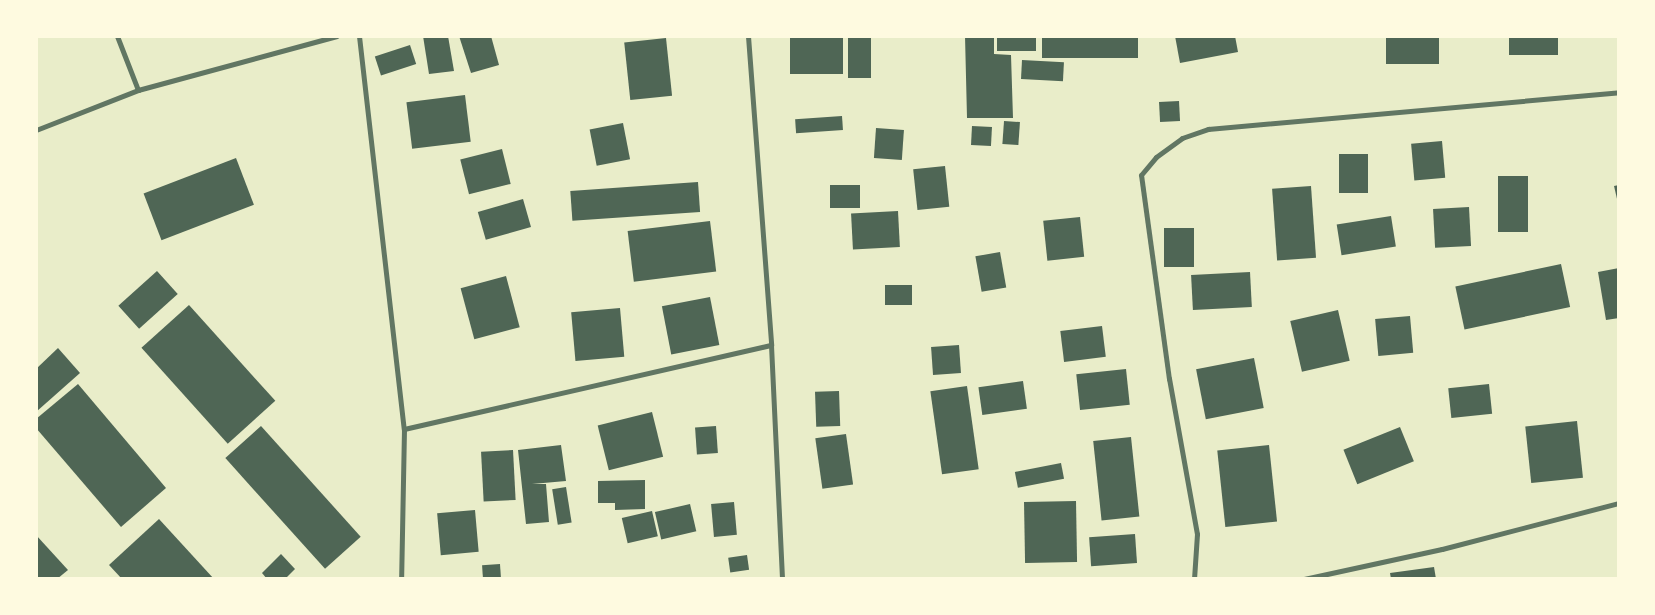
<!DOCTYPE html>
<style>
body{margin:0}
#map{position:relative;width:1655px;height:615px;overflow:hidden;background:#e9edc9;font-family:Barlow,sans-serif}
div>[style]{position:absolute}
.building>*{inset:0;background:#4f6655;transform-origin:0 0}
.minor>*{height:5px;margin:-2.5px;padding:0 2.5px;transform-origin:2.5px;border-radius:2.5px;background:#617663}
span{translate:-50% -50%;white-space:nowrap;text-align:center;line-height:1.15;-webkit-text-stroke:4.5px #fefae0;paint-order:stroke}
.frame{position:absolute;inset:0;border:38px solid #fefae0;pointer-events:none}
</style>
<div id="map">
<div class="building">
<div style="clip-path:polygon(423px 36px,448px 36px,454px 71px,429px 74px)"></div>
<div style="clip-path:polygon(459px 36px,491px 36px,499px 65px,471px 73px)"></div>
<div style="left:790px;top:36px;width:53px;height:38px"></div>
<div style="left:848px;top:36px;width:23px;height:42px"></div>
<div style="clip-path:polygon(965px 36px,994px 36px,994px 54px,1011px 55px,1013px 118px,967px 118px)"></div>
<div style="left:997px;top:36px;width:39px;height:15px"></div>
<div style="left:1042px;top:36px;width:96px;height:22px"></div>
<div style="clip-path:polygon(1175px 36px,1235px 36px,1238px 52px,1180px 63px)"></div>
<div style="left:1386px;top:36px;width:53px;height:28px"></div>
<div style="left:1509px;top:36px;width:49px;height:19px"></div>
<div style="left:666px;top:38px;width:58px;height:42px;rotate:84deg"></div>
<div style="left:410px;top:45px;width:20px;height:37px;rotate:72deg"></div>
<div style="left:1022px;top:60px;width:42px;height:19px;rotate:3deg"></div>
<div style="left:465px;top:95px;width:47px;height:59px;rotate:83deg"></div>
<div style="left:1179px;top:101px;width:20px;height:20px;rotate:87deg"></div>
<div style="left:842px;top:116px;width:14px;height:47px;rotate:86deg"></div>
<div style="left:1004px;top:121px;width:16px;height:23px;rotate:4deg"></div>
<div style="left:623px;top:123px;width:37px;height:34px;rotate:79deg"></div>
<div style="left:972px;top:126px;width:20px;height:19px;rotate:3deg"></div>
<div style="left:876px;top:128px;width:28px;height:30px;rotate:4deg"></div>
<div style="left:1442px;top:141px;width:37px;height:31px;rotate:85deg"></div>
<div style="left:502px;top:149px;width:36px;height:43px;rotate:76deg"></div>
<div style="left:1339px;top:154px;width:29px;height:39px"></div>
<div style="left:236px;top:158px;width:50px;height:99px;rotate:69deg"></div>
<div style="left:945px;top:166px;width:41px;height:32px;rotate:84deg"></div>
<div style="left:1498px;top:176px;width:30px;height:56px"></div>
<div style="left:698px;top:182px;width:30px;height:128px;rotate:86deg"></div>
<div style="left:830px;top:185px;width:30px;height:23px"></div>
<div style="clip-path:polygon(1619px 185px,1619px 203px,1618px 203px,1614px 186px)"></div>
<div style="left:1311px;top:186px;width:72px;height:39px;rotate:86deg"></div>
<div style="left:523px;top:199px;width:29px;height:47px;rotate:74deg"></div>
<div style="left:1469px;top:207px;width:39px;height:36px;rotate:87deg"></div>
<div style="left:898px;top:211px;width:36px;height:47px;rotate:87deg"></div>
<div style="left:1391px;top:216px;width:31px;height:55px;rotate:81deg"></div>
<div style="left:1080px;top:217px;width:40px;height:37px;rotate:84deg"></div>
<div style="left:710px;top:221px;width:51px;height:83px;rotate:83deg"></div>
<div style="left:1194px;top:228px;width:39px;height:30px;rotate:90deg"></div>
<div style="left:1000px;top:252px;width:36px;height:25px;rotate:80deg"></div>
<div style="left:1561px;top:264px;width:44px;height:108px;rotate:78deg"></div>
<div style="clip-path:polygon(1619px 268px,1619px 318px,1606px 320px,1598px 272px)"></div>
<div style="left:157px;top:271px;width:31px;height:52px;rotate:48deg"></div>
<div style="left:1250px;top:272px;width:35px;height:59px;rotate:87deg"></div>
<div style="left:506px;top:276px;width:53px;height:47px;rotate:75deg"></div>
<div style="left:885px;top:285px;width:27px;height:20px"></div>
<div style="left:710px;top:297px;width:49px;height:49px;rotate:79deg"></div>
<div style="left:189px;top:305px;width:129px;height:64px;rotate:48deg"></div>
<div style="left:620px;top:308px;width:49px;height:49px;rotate:85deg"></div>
<div style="left:1338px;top:310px;width:52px;height:49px;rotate:77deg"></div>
<div style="left:1410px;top:316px;width:37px;height:35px;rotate:85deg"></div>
<div style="left:1102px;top:326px;width:31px;height:42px;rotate:83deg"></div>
<div style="left:959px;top:345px;width:28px;height:28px;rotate:86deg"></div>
<div style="clip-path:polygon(58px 348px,80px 373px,36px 412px,36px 369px)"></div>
<div style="left:1254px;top:358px;width:51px;height:59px;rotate:79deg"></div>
<div style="left:1126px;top:369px;width:36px;height:50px;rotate:84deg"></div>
<div style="left:1023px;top:381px;width:28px;height:45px;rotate:82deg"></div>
<div style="clip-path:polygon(78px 384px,166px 488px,121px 527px,36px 428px,36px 419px)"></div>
<div style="left:1489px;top:384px;width:30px;height:41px;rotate:84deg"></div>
<div style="left:967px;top:386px;width:84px;height:37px;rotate:82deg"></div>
<div style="left:839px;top:391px;width:35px;height:24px;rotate:88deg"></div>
<div style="left:652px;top:412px;width:46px;height:56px;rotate:76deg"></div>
<div style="left:1577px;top:421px;width:57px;height:52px;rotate:84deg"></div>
<div style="left:261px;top:426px;width:149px;height:48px;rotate:48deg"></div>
<div style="left:716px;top:426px;width:27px;height:21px;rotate:86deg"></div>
<div style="left:1400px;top:427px;width:37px;height:61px;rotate:68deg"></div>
<div style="left:846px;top:434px;width:51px;height:31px;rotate:82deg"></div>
<div style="left:1131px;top:437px;width:80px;height:38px;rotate:84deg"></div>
<div style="clip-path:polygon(561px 445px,566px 481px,532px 484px,546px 484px,549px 522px,526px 524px,518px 450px)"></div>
<div style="left:1269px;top:445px;width:77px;height:52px;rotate:84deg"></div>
<div style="left:513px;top:450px;width:50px;height:32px;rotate:87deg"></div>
<div style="left:1061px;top:463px;width:16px;height:47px;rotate:79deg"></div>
<div style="clip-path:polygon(645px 480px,645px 509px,615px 510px,615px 503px,598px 503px,598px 481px)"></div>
<div style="left:566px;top:487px;width:36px;height:14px;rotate:81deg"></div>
<div style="left:1076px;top:501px;width:61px;height:52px;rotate:89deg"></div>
<div style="left:734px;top:502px;width:33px;height:23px;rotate:85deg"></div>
<div style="left:690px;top:504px;width:28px;height:36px;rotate:77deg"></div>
<div style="left:475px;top:510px;width:42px;height:38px;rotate:85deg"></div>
<div style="left:652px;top:511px;width:26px;height:31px;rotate:77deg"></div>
<div style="clip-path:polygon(159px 519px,214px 579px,122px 579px,109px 565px)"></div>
<div style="left:1135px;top:534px;width:29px;height:46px;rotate:86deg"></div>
<div style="clip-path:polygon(36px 535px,68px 570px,57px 579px,36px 579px)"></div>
<div style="clip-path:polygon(281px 554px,295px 569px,285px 579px,267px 579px,262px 573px)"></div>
<div style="left:747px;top:555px;width:15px;height:19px;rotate:82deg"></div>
<div style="left:500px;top:564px;width:15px;height:18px;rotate:86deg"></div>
<div style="clip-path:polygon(1434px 567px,1436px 579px,1391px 579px,1390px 573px)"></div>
</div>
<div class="minor">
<div style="left:117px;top:36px;width:58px;rotate:68.7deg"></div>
<div style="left:359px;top:36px;width:396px;rotate:83.5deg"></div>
<div style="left:404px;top:429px;width:150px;rotate:91.1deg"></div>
<div style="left:748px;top:36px;width:310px;rotate:85.7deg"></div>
<div style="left:771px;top:345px;width:234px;rotate:87.3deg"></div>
<div style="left:36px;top:130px;width:110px;rotate:-21.4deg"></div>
<div style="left:138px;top:90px;width:206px;rotate:-15.2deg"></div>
<div style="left:404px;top:429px;width:376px;rotate:-12.9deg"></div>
<div style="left:1194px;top:579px;width:45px;rotate:-86.2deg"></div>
<div style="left:1197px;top:534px;width:158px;rotate:-100.2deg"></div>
<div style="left:1169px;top:379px;width:206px;rotate:-97.8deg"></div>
<div style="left:1141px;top:175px;width:23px;rotate:-50deg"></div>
<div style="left:1156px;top:157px;width:32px;rotate:-36deg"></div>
<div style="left:1182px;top:138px;width:28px;rotate:-19deg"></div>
<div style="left:1208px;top:129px;width:413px;rotate:-5.1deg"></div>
<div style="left:1304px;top:579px;width:141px;rotate:-12.3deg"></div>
<div style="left:1442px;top:549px;width:183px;rotate:-14.6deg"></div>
</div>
<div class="frame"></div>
</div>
